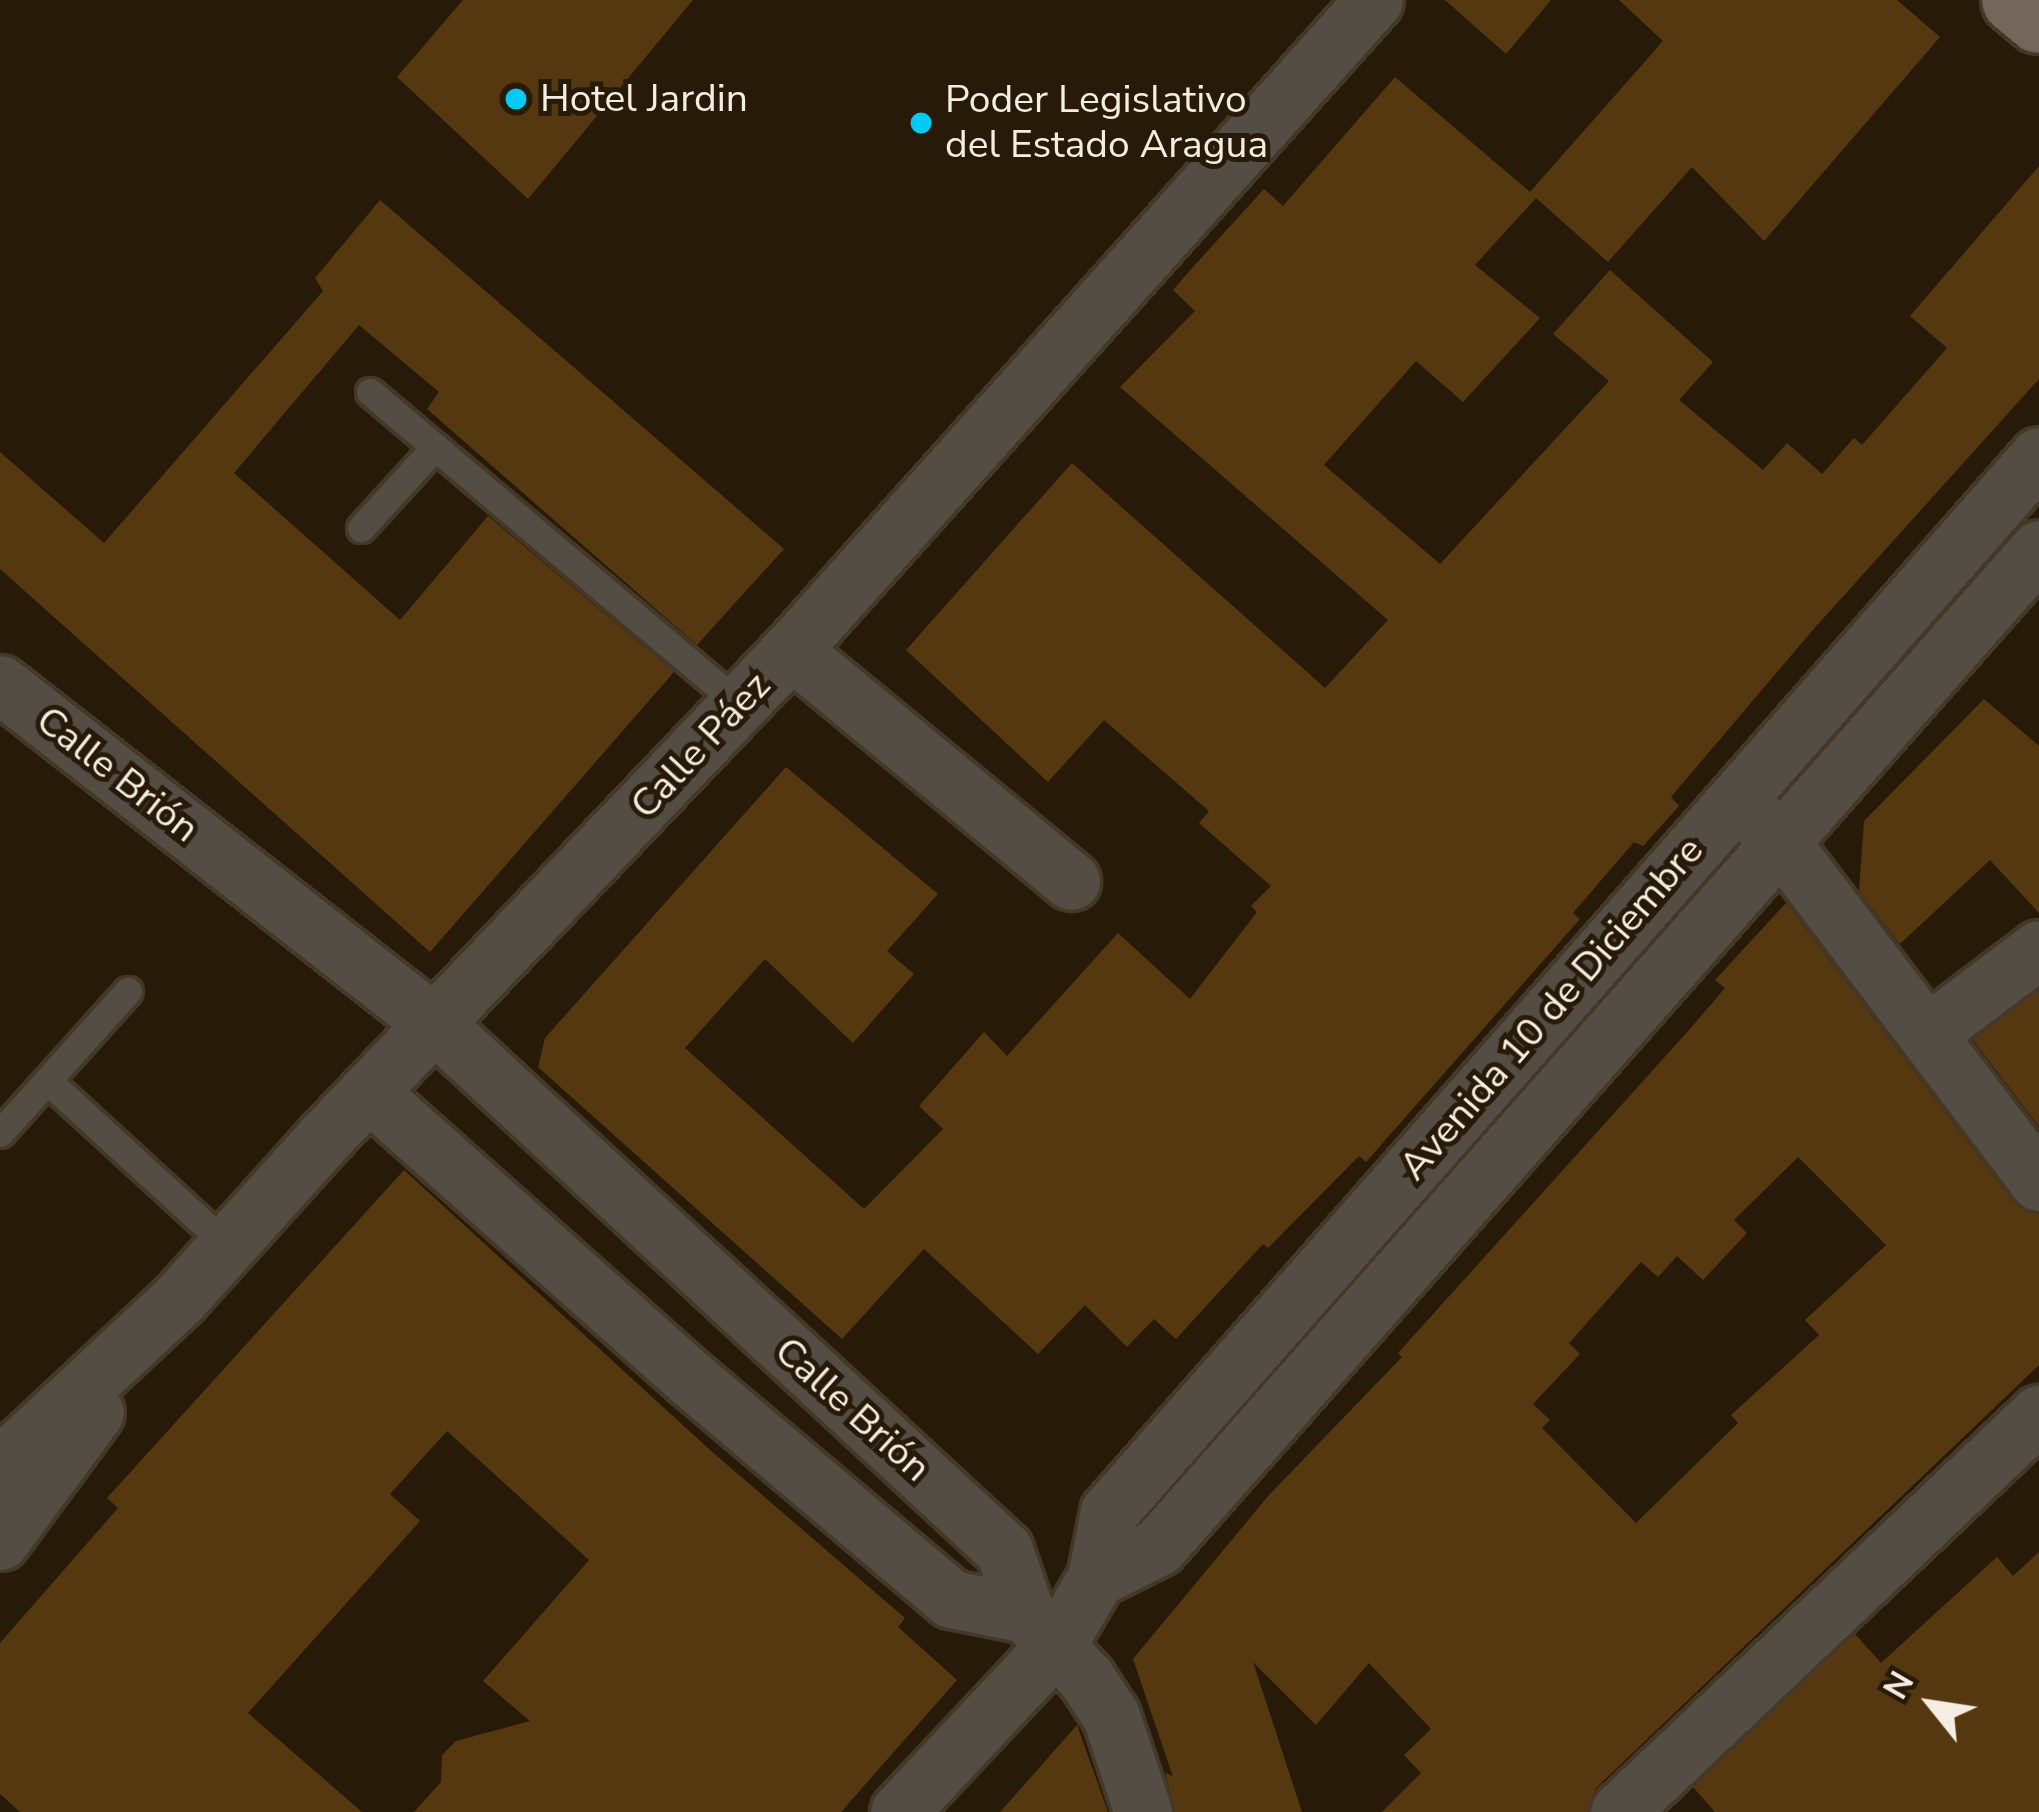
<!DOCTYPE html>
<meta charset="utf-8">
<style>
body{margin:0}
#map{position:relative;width:2039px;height:1812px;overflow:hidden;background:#281a09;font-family:"Nunito Sans",sans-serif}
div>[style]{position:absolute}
.building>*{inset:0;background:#553810}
.roads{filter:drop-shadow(3px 0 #453827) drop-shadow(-3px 0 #453827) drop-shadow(0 3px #453827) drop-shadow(0 -3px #453827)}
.lane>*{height:27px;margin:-13.5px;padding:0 13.5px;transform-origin:13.5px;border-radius:13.5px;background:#544d44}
.street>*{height:57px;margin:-28.5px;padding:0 28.5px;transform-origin:28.5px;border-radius:28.5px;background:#544d44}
.secondary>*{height:66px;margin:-33px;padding:0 33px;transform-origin:33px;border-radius:33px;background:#72675a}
.dots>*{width:33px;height:33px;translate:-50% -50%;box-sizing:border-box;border:6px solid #281a09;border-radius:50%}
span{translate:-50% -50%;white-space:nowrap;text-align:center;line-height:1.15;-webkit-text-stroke:10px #281a09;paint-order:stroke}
.poi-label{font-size:39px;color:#f6ede2}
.left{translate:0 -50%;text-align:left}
.street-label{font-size:39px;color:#f6ede2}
.north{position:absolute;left:1871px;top:1644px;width:120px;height:120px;-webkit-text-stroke:9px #281a09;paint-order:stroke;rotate:300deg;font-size:33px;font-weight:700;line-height:48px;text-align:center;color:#f6ede2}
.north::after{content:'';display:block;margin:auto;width:42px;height:54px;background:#f6ede2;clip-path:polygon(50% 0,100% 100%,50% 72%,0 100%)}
</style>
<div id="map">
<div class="building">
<div style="clip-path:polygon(463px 0,693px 0,528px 199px,397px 77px)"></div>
<div style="clip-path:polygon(1445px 0,1551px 0,1506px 54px)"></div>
<div style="clip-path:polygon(1619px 0,1897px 0,1940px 37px,1764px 241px,1692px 167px,1608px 262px,1536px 198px,1475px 265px,1540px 318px,1463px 402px,1416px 361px,1324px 465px,1440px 564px,1609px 381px,1553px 334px,1610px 270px,1713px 362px,1679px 400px,1763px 470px,1787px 443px,1822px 474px,1854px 438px,1862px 445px,1947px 348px,1910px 316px,2039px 166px,2039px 379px,1811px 632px,1671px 797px,1679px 806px,1643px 846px,1634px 842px,1573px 913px,1580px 919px,1366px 1162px,1359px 1156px,1268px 1248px,1263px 1244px,1176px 1339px,1154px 1319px,1127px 1347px,1085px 1305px,1038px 1354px,924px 1249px,842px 1339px,538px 1067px,545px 1038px,786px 767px,938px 894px,887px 951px,914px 974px,853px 1043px,765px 959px,685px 1048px,864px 1209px,943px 1129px,919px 1106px,984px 1032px,1007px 1056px,1118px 933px,1190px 999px,1257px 912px,1251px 906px,1271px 886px,1199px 823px,1209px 811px,1104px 720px,1048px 782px,906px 650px,1072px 463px,1325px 688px,1388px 620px,1120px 387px,1195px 311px,1173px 290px,1193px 267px,1264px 189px,1283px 206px,1395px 77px,1530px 192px,1663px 41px)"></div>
<div style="clip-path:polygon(380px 200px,784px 549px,697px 645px,427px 409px,439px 392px,359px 325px,234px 473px,400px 620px,488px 516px,674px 672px,430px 952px,0 569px,0 452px,104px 543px,323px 291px,315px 278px)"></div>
<div style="clip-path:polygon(1984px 699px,2039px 746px,2039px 913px,1990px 860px,1900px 944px,1859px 891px,1864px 821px)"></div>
<div style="clip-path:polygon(evenodd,1786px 903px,2013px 1202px,2039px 1214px,2039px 1365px,1596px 1788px,1587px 1812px,1382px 1812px,1421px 1773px,1404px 1755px,1431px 1729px,1369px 1663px,1316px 1725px,1253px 1662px,1302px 1812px,1175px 1812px,1165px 1772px,1173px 1777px,1133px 1659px,1269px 1495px,1402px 1357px,1398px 1353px,1689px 1030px,1725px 988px,1715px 980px,1786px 903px,1798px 1157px,1886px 1245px,1805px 1320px,1819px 1335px,1731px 1415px,1738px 1423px,1636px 1523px,1542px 1428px,1550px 1420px,1533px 1404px,1580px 1354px,1569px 1343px,1641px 1262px,1658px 1277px,1677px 1256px,1703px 1280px,1747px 1233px,1734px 1220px,1798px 1157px)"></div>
<div style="clip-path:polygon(2039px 990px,2039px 1127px,1973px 1040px)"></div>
<div style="clip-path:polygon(404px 1170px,710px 1450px,905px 1618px,898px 1627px,957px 1680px,841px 1812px,414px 1812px,441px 1782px,442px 1755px,456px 1741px,530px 1721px,483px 1681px,589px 1560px,447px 1431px,390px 1494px,420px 1521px,248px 1713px,362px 1812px,20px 1812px,0 1794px,0 1643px,118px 1508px,107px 1498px)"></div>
<div style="clip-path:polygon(2039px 1552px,2039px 1812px,1715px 1812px,1693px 1787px,1855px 1634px,1881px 1663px,1997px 1557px,2013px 1576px)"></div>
<div style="clip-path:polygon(1077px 1725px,1108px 1812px,1000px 1812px)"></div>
</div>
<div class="roads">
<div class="lane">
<div style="left:370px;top:392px;width:485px;rotate:40.2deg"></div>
<div style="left:361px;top:528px;width:110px;rotate:-47.6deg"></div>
<div style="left:49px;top:1082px;width:243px;rotate:42.5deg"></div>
<div style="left:0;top:1133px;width:191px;rotate:-48deg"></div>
</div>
<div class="street">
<div style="left:791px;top:650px;width:363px;rotate:39.5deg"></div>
<div style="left:0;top:684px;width:554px;rotate:38.03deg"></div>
<div style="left:436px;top:1025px;width:773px;rotate:42.75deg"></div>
<div style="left:1004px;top:1550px;width:68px;rotate:71deg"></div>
<div style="left:1026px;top:1614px;width:88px;rotate:46.8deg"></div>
<div style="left:1086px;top:1678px;width:45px;rotate:56.7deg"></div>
<div style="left:1111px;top:1716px;width:101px;rotate:71.6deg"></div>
<div style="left:1753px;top:815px;width:37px;rotate:44deg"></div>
<div style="left:1780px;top:841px;width:428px;rotate:52.8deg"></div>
<div style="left:1928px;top:1033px;width:139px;rotate:-37.1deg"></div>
<div style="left:371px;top:1094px;width:430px;rotate:41.7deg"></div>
<div style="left:692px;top:1380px;width:339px;rotate:40.2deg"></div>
<div style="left:951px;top:1599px;width:76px;rotate:11.3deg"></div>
<div style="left:0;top:1466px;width:246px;rotate:-43deg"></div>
<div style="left:180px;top:1298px;width:218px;rotate:-48deg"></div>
<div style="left:326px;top:1136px;width:673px;rotate:-46.27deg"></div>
<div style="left:791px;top:650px;width:873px;rotate:-48.11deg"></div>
<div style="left:0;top:1541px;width:160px;rotate:-53.6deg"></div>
<div style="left:1096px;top:1578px;width:69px;rotate:-26.6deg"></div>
<div style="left:1158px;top:1547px;width:1331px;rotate:-48.56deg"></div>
<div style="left:899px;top:1812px;width:231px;rotate:-46.8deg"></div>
<div style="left:1057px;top:1644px;width:77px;rotate:-59.4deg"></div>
<div style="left:1096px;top:1578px;width:67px;rotate:-78.9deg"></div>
<div style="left:1109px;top:1512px;width:1407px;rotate:-48.63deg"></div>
<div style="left:1619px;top:1812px;width:579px;rotate:-43.46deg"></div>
</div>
<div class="secondary">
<div style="left:2015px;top:0;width:31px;rotate:40deg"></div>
</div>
</div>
<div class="dots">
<div style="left:516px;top:99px;background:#00cbf8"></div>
<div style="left:921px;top:123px;background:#00cbf8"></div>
</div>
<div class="poi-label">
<span class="left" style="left:540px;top:99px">Hotel Jardin</span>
<span class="left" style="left:945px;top:123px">Poder Legislativo<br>del Estado Aragua</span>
</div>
<div class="street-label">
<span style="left:701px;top:746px;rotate:-47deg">Calle Páez</span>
<span style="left:117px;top:775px;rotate:38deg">Calle Brión</span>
<span style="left:1552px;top:1009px;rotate:-49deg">Avenida 10 de Diciembre</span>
<span style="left:852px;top:1410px;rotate:42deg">Calle Brión</span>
</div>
<div class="north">N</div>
</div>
